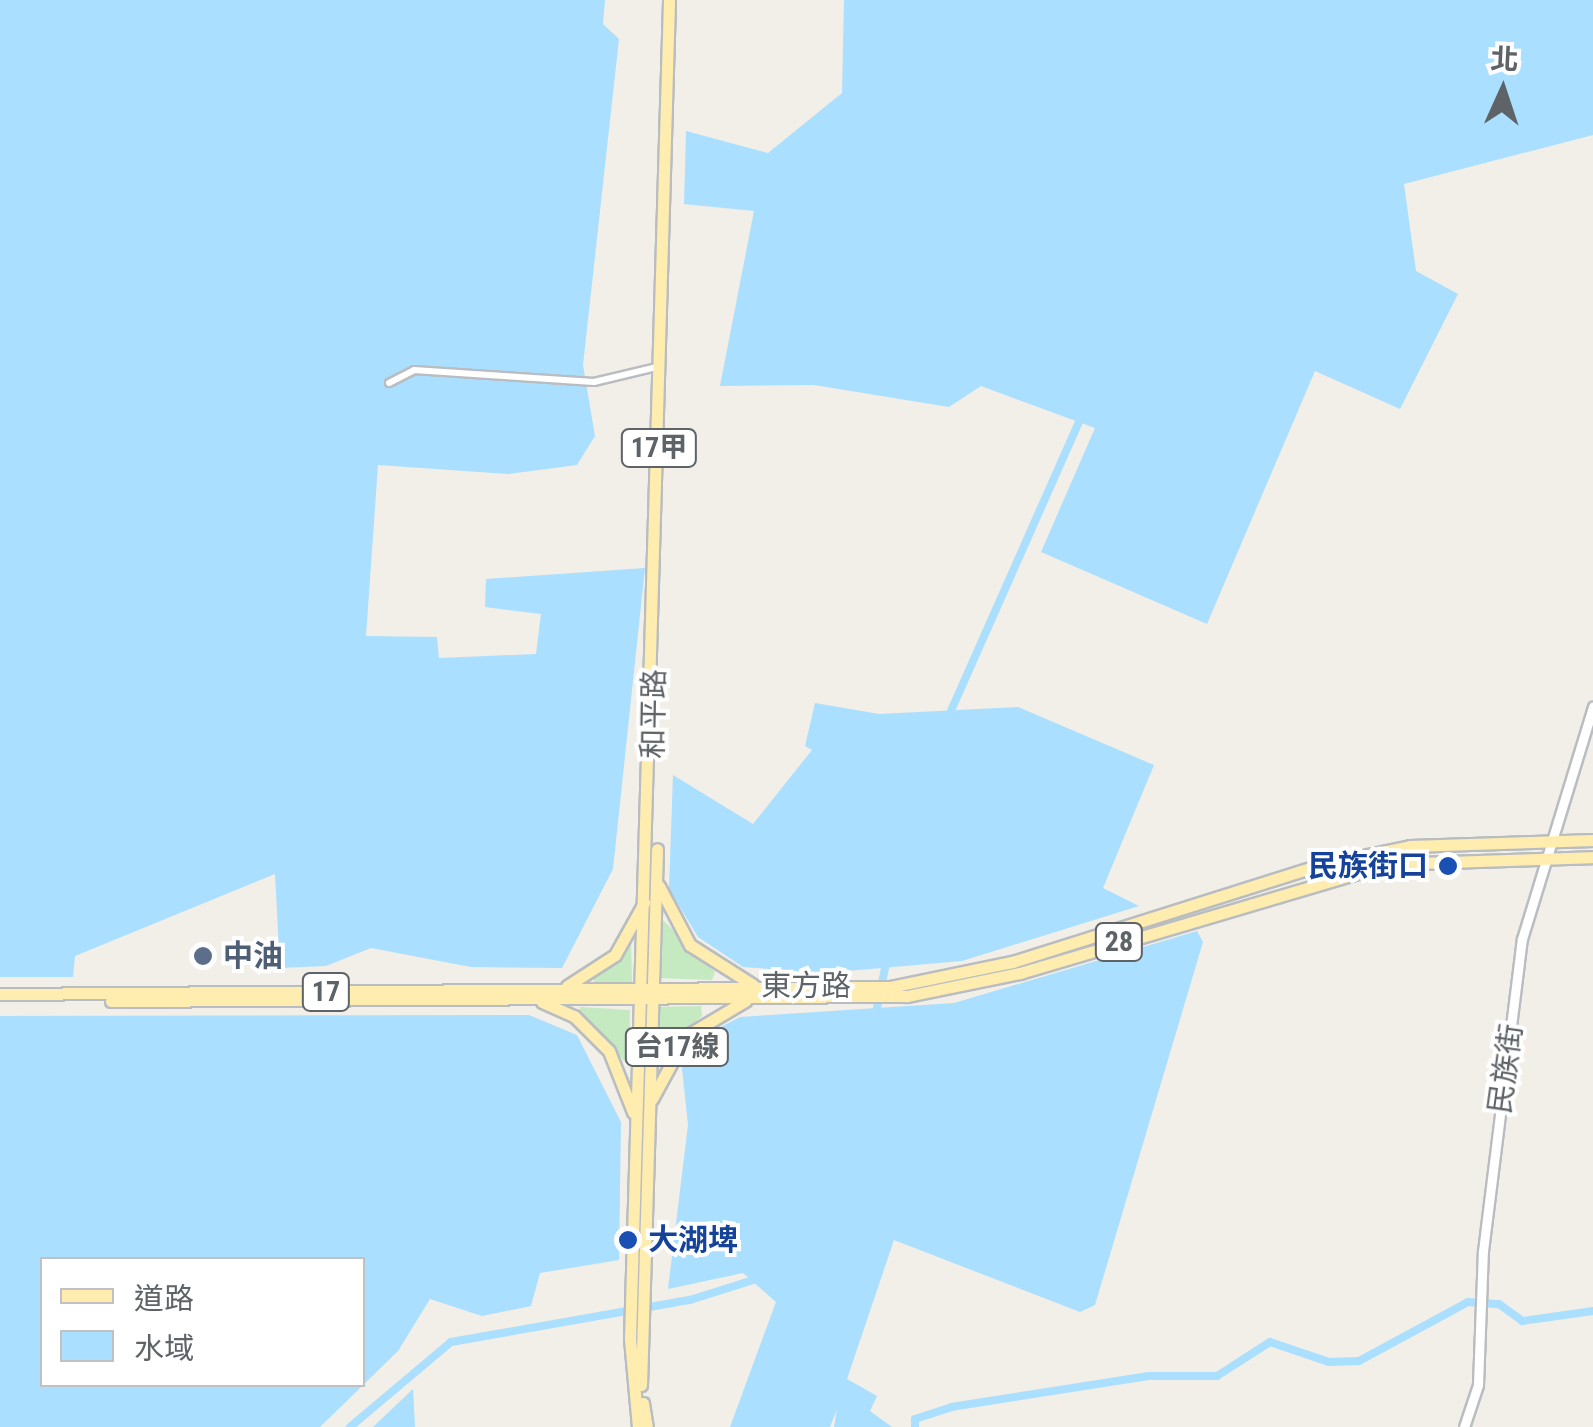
<!DOCTYPE html>
<meta charset="utf-8">
<style>
body{margin:0}
#map{position:relative;width:1593px;height:1427px;overflow:hidden;background:#f1efe7;font-family:"Roboto Condensed","Noto Sans TC",sans-serif}
div>[style]{position:absolute}
.green>*{inset:0;background:#c5eac2}
.water>*{inset:0;background:#aadfff}
.canal>*{height:8px;margin:-4px;padding:0 4px;transform-origin:4px;border-radius:4px;background:#aadfff}
.roads{filter:drop-shadow(2px 0 #b9bdc1) drop-shadow(-2px 0 #b9bdc1) drop-shadow(0 2px #b9bdc1) drop-shadow(0 -2px #b9bdc1)}
.minor>*{height:6px;margin:-3px;padding:0 3px;transform-origin:3px;border-radius:3px;background:#fff}
.tertiary>*{height:9px;margin:-4.5px;padding:0 4.5px;transform-origin:4.5px;border-radius:4.5px;background:#fff}
.primary>*{height:11px;margin:-5.5px;padding:0 5.5px;transform-origin:5.5px;border-radius:5.5px;background:#ffedaf}
.dots>*{width:28px;height:28px;translate:-50% -50%;box-sizing:border-box;border:5px solid #fff;border-radius:50%}
span{translate:-50% -50%;white-space:nowrap;text-align:center;line-height:1.15;-webkit-text-stroke:8px #fff;paint-order:stroke}
.shield-label span{padding:2px 8px;background:#fff;border:2px solid;border-radius:8px;-webkit-text-stroke-width:0}
.shield-label{font-size:28px;color:#5e6368;font-weight:700}
.street-label{font-size:30px;color:#5e6368}
.transit-label{font-size:30px;color:#164399;font-weight:700}
.right{translate:-100% -50%;text-align:right}
.left{translate:0 -50%;text-align:left}
.service-label{font-size:30px;color:#4e5e75;font-weight:700}
.legend{position:absolute;left:40px;top:1257px;width:325px;height:130px;box-sizing:border-box;background:#fff;border:2px solid #bfc1c3;margin:0;padding:12px 18px;list-style:none;font-size:30px;color:#5e6368}
.legend li{display:flex;align-items:center;gap:20px;height:50px}
.legend b{width:50px;border:2px solid #bfc1c3}
.north{position:absolute;left:1453px;top:40px;width:100px;height:100px;-webkit-text-stroke:8px #fff;paint-order:stroke;rotate:3deg;font-size:28px;font-weight:700;line-height:40px;text-align:center;color:#5e6368}
.north::after{content:'';display:block;margin:auto;width:35px;height:45px;background:#5e6368;clip-path:polygon(50% 0,100% 100%,50% 72%,0 100%)}
</style>
<div id="map">
<div class="green">
<div style="clip-path:polygon(659px 916px,715px 972px,712px 980px,656px 978px)"></div>
<div style="clip-path:polygon(631px 936px,632px 983px,596px 984px,593px 979px)"></div>
<div style="clip-path:polygon(701px 1006px,702px 1016px,653px 1060px,654px 1007px)"></div>
<div style="clip-path:polygon(580px 1007px,630px 1010px,629px 1066px,579px 1013px)"></div>
</div>
<div class="water">
<div style="clip-path:polygon(0 0,605px 0,603px 24px,619px 39px,583px 365px,595px 436px,577px 465px,508px 474px,378px 465px,366px 636px,437px 637px,439px 658px,536px 654px,541px 614px,485px 607px,486px 579px,645px 568px,613px 869px,562px 968px,471px 967px,371px 948px,326px 966px,280px 968px,275px 874px,75px 956px,73px 977px,0 977px)"></div>
<div style="clip-path:polygon(844px 0,1593px 0,1593px 135px,1404px 184px,1416px 271px,1458px 294px,1400px 409px,1315px 371px,1207px 624px,1041px 552px,1095px 428px,981px 386px,949px 407px,814px 385px,720px 386px,754px 211px,684px 204px,686px 131px,768px 153px,842px 93px)"></div>
<div style="clip-path:polygon(815px 703px,879px 714px,1018px 707px,1154px 765px,1103px 888px,1139px 906px,962px 961px,824px 973px,743px 967px,698px 937px,669px 889px,673px 775px,753px 824px,812px 750px,805px 746px)"></div>
<div style="clip-path:polygon(1197px 931px,1203px 942px,1095px 1305px,1080px 1312px,894px 1240px,847px 1379px,877px 1396px,870px 1411px,892px 1427px,834px 1427px,837px 1409px,830px 1427px,730px 1427px,776px 1302px,743px 1273px,668px 1289px,688px 1125px,681px 1059px,700px 1038px,740px 1017px,954px 1003px)"></div>
<div style="clip-path:polygon(evenodd,529px 1015px,577px 1035px,621px 1122px,619px 1260px,540px 1273px,531px 1306px,482px 1316px,430px 1299px,398px 1351px,320px 1427px,0 1427px,0 1016px,529px 1015px,42px 1260px,362px 1260px,362px 1384px,42px 1384px,42px 1260px)"></div>
<div style="clip-path:polygon(413px 1389px,415px 1427px,373px 1427px)"></div>
</div>
<div class="canal">
<div style="left:946px;top:722px;width:336px;rotate:-66.1deg"></div>
<div style="left:875px;top:1018px;width:61px;rotate:-78.7deg"></div>
<div style="left:350px;top:1427px;width:132px;rotate:-40.1deg"></div>
<div style="left:451px;top:1342px;width:243px;rotate:-10deg"></div>
<div style="left:690px;top:1300px;width:77px;rotate:-17.5deg"></div>
<div style="left:915px;top:1427px;width:8px;rotate:-90deg"></div>
<div style="left:915px;top:1419px;width:38px;rotate:-18deg"></div>
<div style="left:951px;top:1407px;width:200px;rotate:-8.9deg"></div>
<div style="left:1149px;top:1376px;width:68px"></div>
<div style="left:1217px;top:1376px;width:63px;rotate:-32.7deg"></div>
<div style="left:1270px;top:1342px;width:62px;rotate:18.7deg"></div>
<div style="left:1329px;top:1362px;width:30px;rotate:-2deg"></div>
<div style="left:1359px;top:1361px;width:124px;rotate:-28.4deg"></div>
<div style="left:1468px;top:1302px;width:31px;rotate:4deg"></div>
<div style="left:1499px;top:1304px;width:29px;rotate:36deg"></div>
<div style="left:1522px;top:1321px;width:72px;rotate:-8deg"></div>
</div>
<div class="roads">
<div class="minor">
<div style="left:389px;top:383px;width:28px;rotate:-27deg"></div>
<div style="left:414px;top:370px;width:180px;rotate:3.8deg"></div>
<div style="left:594px;top:382px;width:65px;rotate:-13.4deg"></div>
</div>
<div class="tertiary">
<div style="left:1464px;top:1427px;width:44px;rotate:-71.6deg"></div>
<div style="left:1478px;top:1385px;width:134px;rotate:-87.9deg"></div>
<div style="left:1483px;top:1251px;width:314px;rotate:-82.9deg"></div>
<div style="left:1522px;top:939px;width:243px;rotate:-73deg"></div>
</div>
<div class="primary">
<div style="left:659px;top:886px;width:67px;rotate:62.3deg"></div>
<div style="left:690px;top:945px;width:75px;rotate:32.4deg"></div>
<div style="left:567px;top:986px;width:57px;rotate:-32.9deg"></div>
<div style="left:615px;top:955px;width:60px;rotate:-60.9deg"></div>
<div style="left:0;top:994px;width:890px;rotate:-0.45deg"></div>
<div style="left:890px;top:987px;width:125px;rotate:-11.6deg"></div>
<div style="left:1012px;top:962px;width:323px;rotate:-17.5deg"></div>
<div style="left:1320px;top:865px;width:92px;rotate:-11.9deg"></div>
<div style="left:1410px;top:846px;width:183px;rotate:-1.9deg"></div>
<div style="left:111px;top:1001px;width:796px;rotate:-0.36deg"></div>
<div style="left:907px;top:996px;width:115px;rotate:-11.5deg"></div>
<div style="left:1020px;top:973px;width:383px;rotate:-16.5deg"></div>
<div style="left:1387px;top:864px;width:206px;rotate:-1.9deg"></div>
<div style="left:542px;top:1002px;width:35px;rotate:24deg"></div>
<div style="left:574px;top:1016px;width:49px;rotate:45deg"></div>
<div style="left:609px;top:1051px;width:66px;rotate:68.5deg"></div>
<div style="left:652px;top:1099px;width:72px;rotate:-61.6deg"></div>
<div style="left:686px;top:1036px;width:69px;rotate:-30.7deg"></div>
<div style="left:641px;top:1385px;width:536px;rotate:-88.29deg"></div>
<div style="left:643px;top:1403px;width:24px;rotate:81deg"></div>
<div style="left:638px;top:1427px;width:88px;rotate:-95.2deg"></div>
<div style="left:630px;top:1339px;width:1340px;rotate:-88.33deg"></div>
</div>
</div>
<div class="dots">
<div style="left:1448px;top:866px;background:#1a4fb4"></div>
<div style="left:203px;top:956px;background:#5c6f8a"></div>
<div style="left:628px;top:1240px;background:#1a4fb4"></div>
</div>
<div class="shield-label">
<span style="left:659px;top:448px">17甲</span>
<span style="left:1119px;top:942px">28</span>
<span style="left:326px;top:992px">17</span>
<span style="left:677px;top:1047px">台17線</span>
</div>
<div class="street-label">
<span style="left:654px;top:714px;rotate:-89deg">和平路</span>
<span style="left:806px;top:986px">東方路</span>
<span style="left:1506px;top:1069px;rotate:-82deg">民族街</span>
</div>
<div class="transit-label">
<span class="right" style="left:1428px;top:866px">民族街口</span>
<span class="left" style="left:648px;top:1240px">大湖埤</span>
</div>
<div class="service-label">
<span class="left" style="left:223px;top:956px">中油</span>
</div>
<ul class="legend">
<li><b style="height:12px;background:#ffedaf"></b>道路</li>
<li><b style="height:28px;background:#aadfff"></b>水域</li>
</ul>
<div class="north">北</div>
</div>
